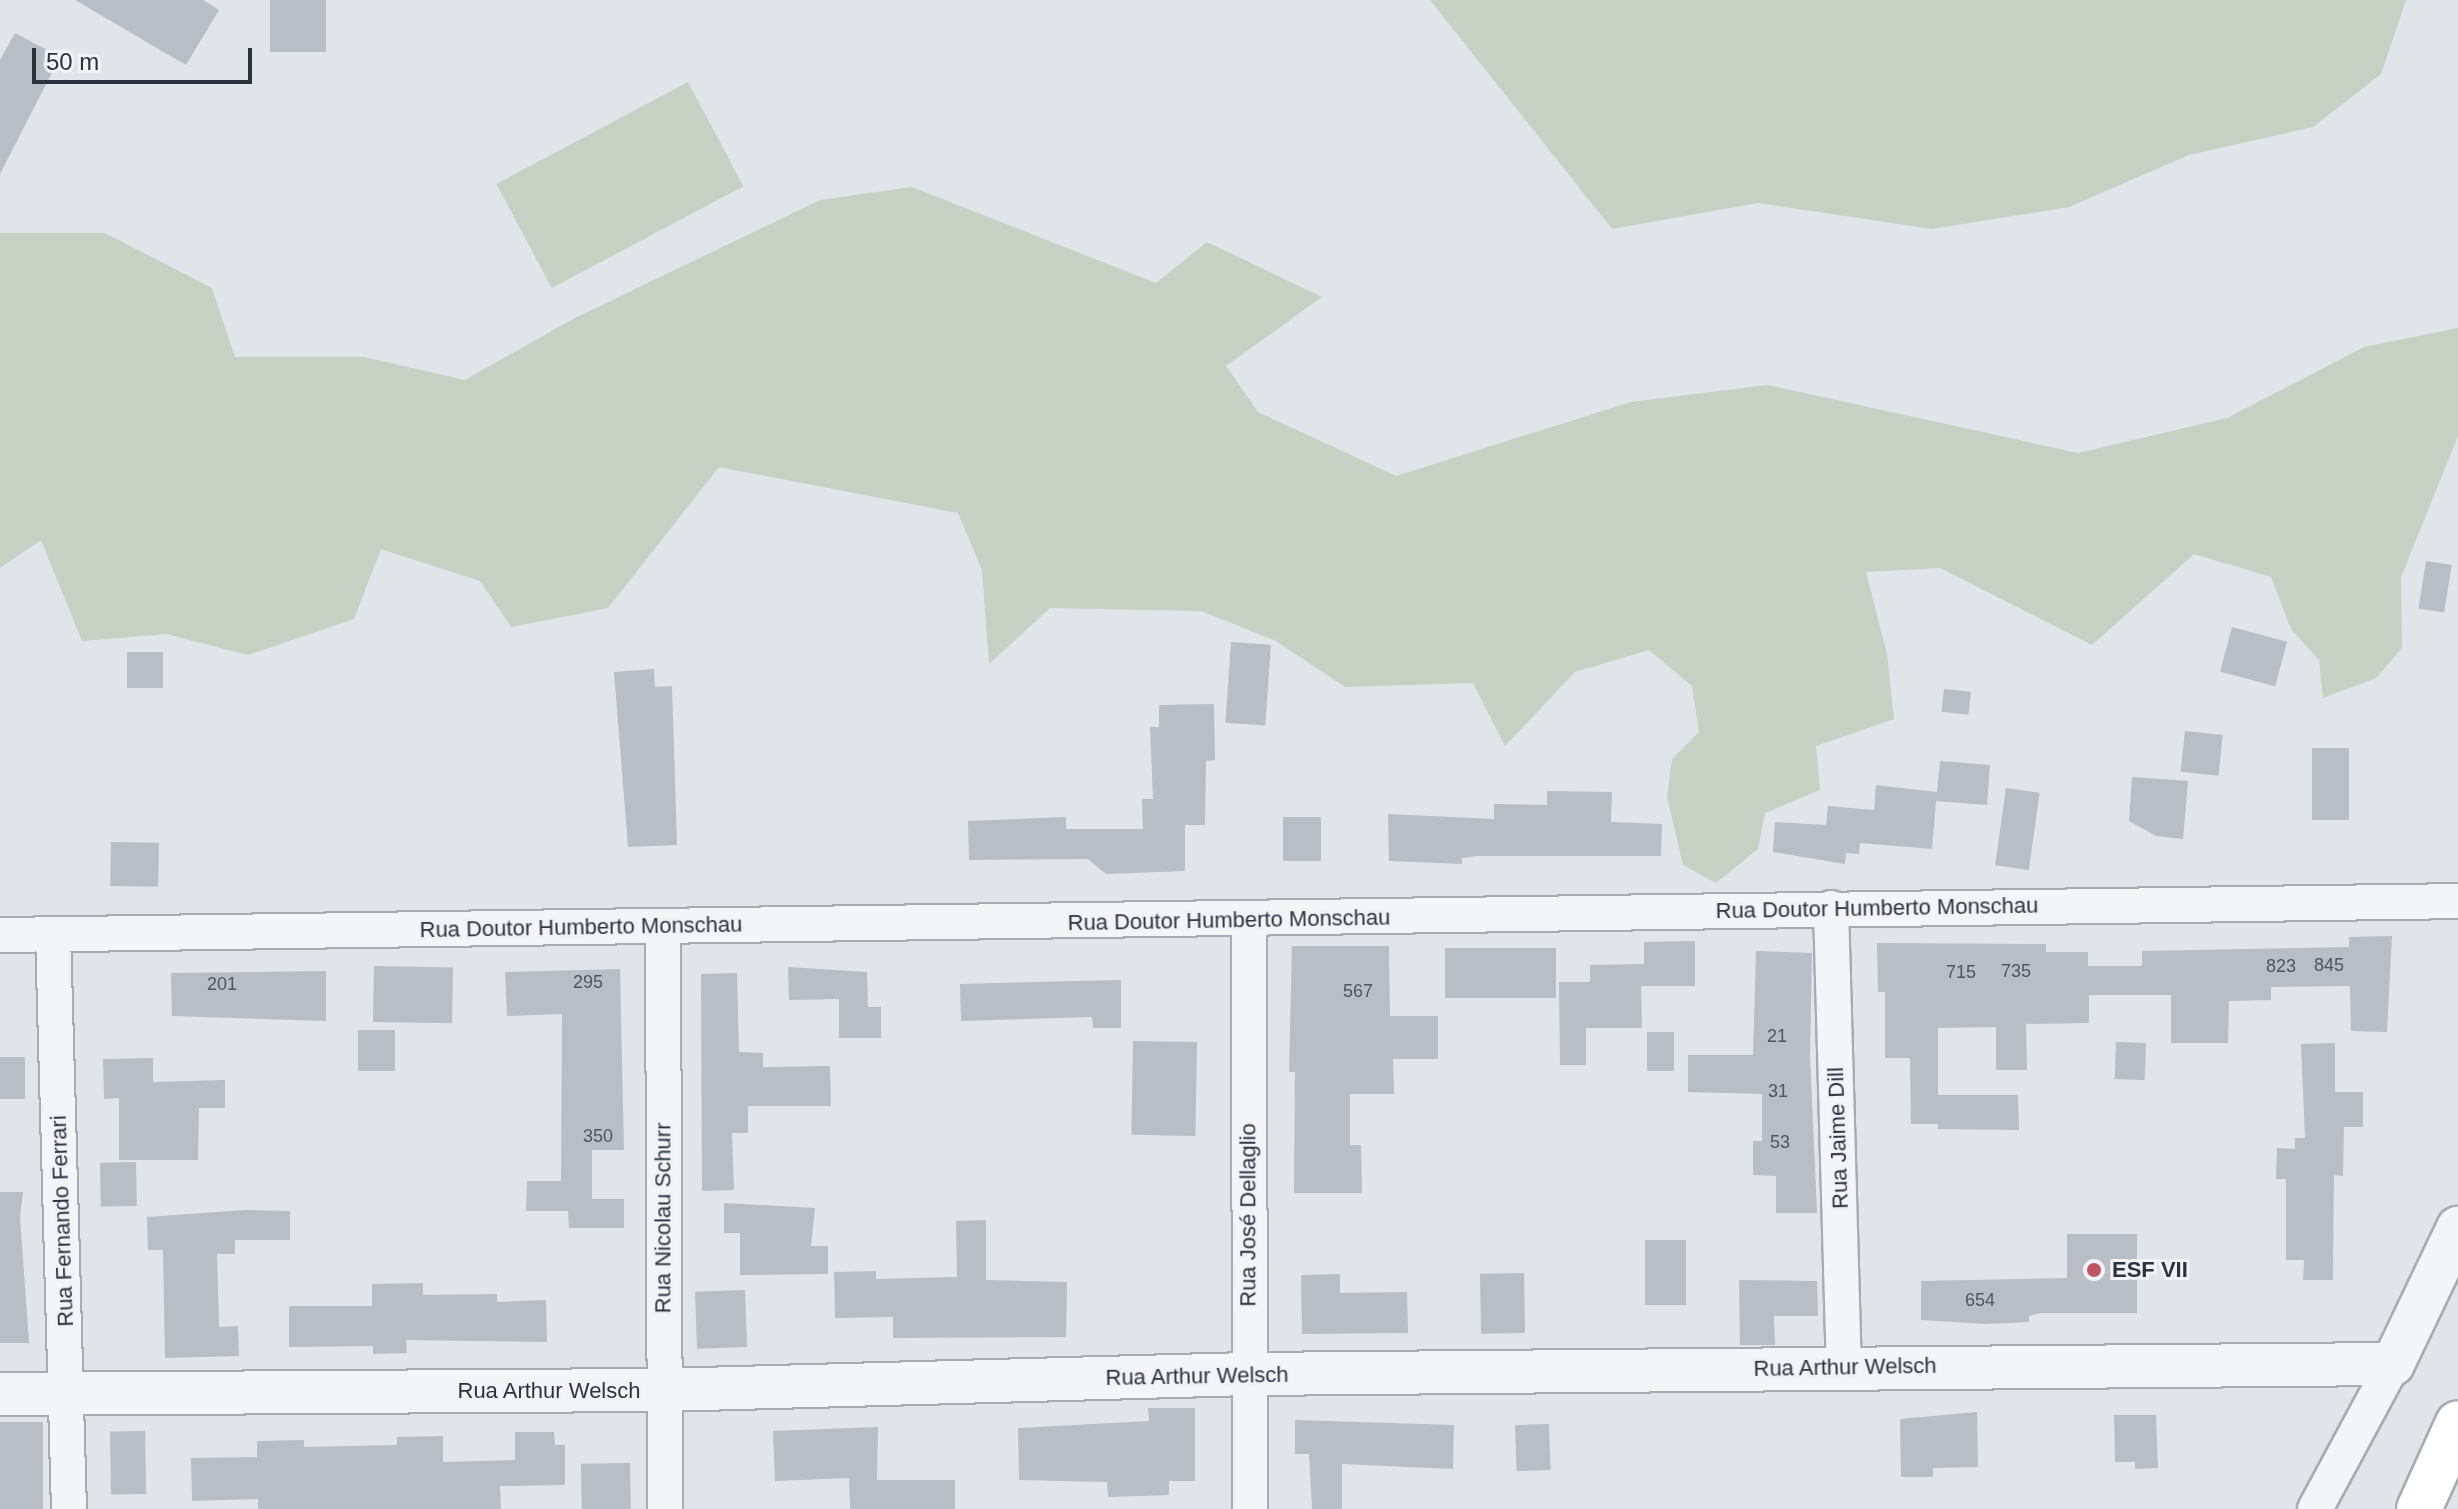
<!DOCTYPE html>
<meta charset="utf-8">
<style>
body{margin:0}
#map{position:relative;width:2458px;height:1509px;overflow:hidden;background:#e1e4e8;font-family:Arial,sans-serif}
div>[style]{position:absolute}
.green>*{inset:0;background:#c6d1c4;transform-origin:0 0}
.building>*{inset:0;background:#b9bdc5;transform-origin:0 0}
.roads{filter:drop-shadow(2px 0 #a7abb2) drop-shadow(-2px 0 #a7abb2) drop-shadow(0 2px #a7abb2) drop-shadow(0 -2px #a7abb2)}
.minor>*{height:34px;margin:-17px;padding:0 17px;transform-origin:17px;border-radius:17px;background:#f4f5f7}
.tertiary>*{height:42px;margin:-21px;padding:0 21px;transform-origin:21px;border-radius:21px;background:#f4f5f7}
.trunk>*{height:44px;margin:-22px;padding:0 22px;transform-origin:22px;border-radius:22px;background:#fff}
.dots>*{width:22px;height:22px;translate:-50% -50%;box-sizing:border-box;border:4px solid #f1f3f6;border-radius:50%}
span{translate:-50% -50%;white-space:nowrap;text-align:center;line-height:1.15;-webkit-text-stroke:6px #f1f3f6;paint-order:stroke}
.number-label{font-size:18px;color:#4f5560}
.number-label span{-webkit-text-stroke-width:0}
.street-label{font-size:22px;color:#2c323e}
.poi-label{font-size:22px;color:#2c323e;font-weight:700}
.left{translate:0 -50%;text-align:left}
.scale{position:absolute;left:32px;top:48px;width:220px;height:36px;box-sizing:border-box;border:4px solid #2c323e;border-top:0;padding-left:10px;font-size:24px;line-height:28px;white-space:nowrap;color:#2c323e;-webkit-text-stroke:6px #f1f3f6;paint-order:stroke}
</style>
<div id="map">
<div class="green">
<div style="clip-path:polygon(1430px 0,2406px 0,2381px 74px,2313px 127px,2189px 155px,2069px 207px,1932px 229px,1758px 203px,1612px 229px)"></div>
<div style="left:688px;top:82px;width:118px;height:217px;rotate:62deg"></div>
<div style="clip-path:polygon(912px 187px,1156px 283px,1207px 242px,1322px 297px,1226px 366px,1258px 412px,1396px 476px,1631px 402px,1768px 385px,2078px 453px,2227px 418px,2364px 347px,2458px 328px,2458px 436px,2401px 577px,2402px 648px,2376px 678px,2323px 698px,2319px 660px,2291px 629px,2271px 577px,2194px 554px,2092px 645px,1940px 568px,1866px 572px,1887px 654px,1894px 719px,1816px 746px,1820px 790px,1765px 813px,1758px 849px,1716px 883px,1683px 865px,1667px 797px,1672px 759px,1699px 732px,1692px 686px,1649px 650px,1575px 672px,1505px 746px,1473px 683px,1345px 687px,1274px 640px,1201px 611px,1050px 608px,989px 664px,982px 570px,958px 513px,719px 467px,608px 608px,511px 627px,480px 581px,381px 549px,354px 619px,248px 655px,166px 634px,82px 641px,41px 540px,0 568px,0 233px,105px 233px,212px 288px,235px 357px,364px 357px,465px 380px,571px 320px,820px 200px)"></div>
</div>
<div class="building">
<div style="clip-path:polygon(75px 0,203px 0,219px 10px,186px 65px)"></div>
<div style="left:270px;top:0;width:56px;height:52px"></div>
<div style="clip-path:polygon(15px 33px,60px 57px,0 174px,0 60px)"></div>
<div style="left:2426px;top:561px;width:26px;height:48px;rotate:9deg"></div>
<div style="left:2232px;top:627px;width:57px;height:46px;rotate:15deg"></div>
<div style="left:1231px;top:642px;width:40px;height:81px;rotate:4deg"></div>
<div style="left:127px;top:652px;width:36px;height:36px"></div>
<div style="clip-path:polygon(654px 669px,655px 687px,672px 686px,677px 845px,628px 847px,614px 672px)"></div>
<div style="left:1944px;top:689px;width:27px;height:23px;rotate:6deg"></div>
<div style="clip-path:polygon(1214px 704px,1215px 760px,1206px 761px,1205px 825px,1185px 825px,1185px 871px,1106px 874px,1088px 859px,969px 860px,968px 821px,1066px 817px,1066px 829px,1143px 829px,1142px 799px,1153px 799px,1150px 727px,1159px 727px,1159px 705px)"></div>
<div style="left:2185px;top:731px;width:38px;height:41px;rotate:6deg"></div>
<div style="left:2312px;top:748px;width:37px;height:72px"></div>
<div style="clip-path:polygon(1940px 761px,1990px 765px,1987px 805px,1936px 801px,1932px 849px,1860px 843px,1859px 854px,1846px 853px,1845px 864px,1773px 852px,1775px 822px,1826px 825px,1828px 806px,1874px 810px,1876px 785px,1937px 792px)"></div>
<div style="clip-path:polygon(2132px 777px,2188px 781px,2183px 839px,2156px 836px,2129px 821px)"></div>
<div style="left:2006px;top:788px;width:34px;height:78px;rotate:8deg"></div>
<div style="clip-path:polygon(1547px 791px,1612px 792px,1611px 822px,1662px 824px,1661px 856px,1477px 856px,1462px 858px,1462px 864px,1389px 861px,1388px 814px,1494px 819px,1494px 804px,1547px 805px)"></div>
<div style="left:1283px;top:817px;width:38px;height:44px"></div>
<div style="left:111px;top:842px;width:48px;height:44px;rotate:1deg"></div>
<div style="clip-path:polygon(2392px 936px,2387px 1032px,2351px 1031px,2350px 986px,2271px 987px,2271px 1000px,2229px 1001px,2228px 1043px,2171px 1043px,2171px 995px,2089px 995px,2089px 1023px,2026px 1024px,2027px 1070px,1996px 1070px,1996px 1027px,1938px 1028px,1938px 1095px,2018px 1095px,2019px 1130px,1938px 1129px,1938px 1124px,1911px 1124px,1910px 1058px,1885px 1058px,1885px 992px,1878px 992px,1877px 943px,2046px 944px,2046px 952px,2088px 952px,2088px 966px,2142px 966px,2142px 951px,2349px 947px,2349px 937px)"></div>
<div style="clip-path:polygon(1695px 941px,1695px 986px,1641px 986px,1642px 1028px,1586px 1028px,1586px 1065px,1560px 1065px,1559px 982px,1590px 982px,1590px 965px,1644px 964px,1644px 942px)"></div>
<div style="clip-path:polygon(1292px 946px,1389px 946px,1390px 1016px,1438px 1016px,1438px 1059px,1393px 1059px,1394px 1094px,1350px 1094px,1350px 1145px,1361px 1145px,1362px 1193px,1294px 1193px,1295px 1072px,1289px 1072px)"></div>
<div style="left:1445px;top:948px;width:111px;height:50px"></div>
<div style="clip-path:polygon(1756px 951px,1812px 953px,1810px 1055px,1817px 1213px,1776px 1213px,1776px 1176px,1753px 1175px,1753px 1141px,1762px 1141px,1762px 1094px,1688px 1092px,1688px 1055px,1753px 1055px)"></div>
<div style="left:374px;top:966px;width:79px;height:56px;rotate:1deg"></div>
<div style="clip-path:polygon(788px 967px,867px 972px,868px 1007px,881px 1007px,881px 1038px,839px 1038px,839px 999px,789px 1000px)"></div>
<div style="clip-path:polygon(620px 969px,624px 1150px,592px 1150px,592px 1199px,624px 1199px,624px 1228px,569px 1228px,568px 1211px,526px 1211px,527px 1181px,561px 1181px,562px 1014px,507px 1016px,505px 972px)"></div>
<div style="clip-path:polygon(326px 971px,326px 1021px,172px 1016px,171px 973px)"></div>
<div style="clip-path:polygon(737px 973px,739px 1052px,763px 1053px,763px 1067px,830px 1066px,831px 1106px,748px 1106px,748px 1133px,732px 1133px,734px 1190px,702px 1191px,701px 974px)"></div>
<div style="clip-path:polygon(1121px 980px,1121px 1028px,1093px 1028px,1092px 1017px,961px 1021px,960px 984px)"></div>
<div style="left:358px;top:1030px;width:37px;height:41px"></div>
<div style="left:1647px;top:1032px;width:27px;height:39px"></div>
<div style="left:1197px;top:1042px;width:94px;height:64px;rotate:91deg"></div>
<div style="left:2116px;top:1042px;width:30px;height:37px;rotate:2deg"></div>
<div style="clip-path:polygon(2335px 1043px,2335px 1092px,2363px 1092px,2363px 1127px,2344px 1127px,2343px 1176px,2334px 1175px,2333px 1280px,2303px 1280px,2304px 1260px,2286px 1260px,2286px 1179px,2276px 1179px,2277px 1148px,2295px 1149px,2295px 1138px,2305px 1138px,2301px 1044px)"></div>
<div style="left:0;top:1057px;width:25px;height:42px"></div>
<div style="clip-path:polygon(153px 1058px,153px 1082px,225px 1080px,225px 1108px,199px 1108px,198px 1160px,119px 1160px,119px 1098px,104px 1099px,103px 1059px)"></div>
<div style="left:136px;top:1162px;width:44px;height:36px;rotate:89deg"></div>
<div style="clip-path:polygon(0 1192px,23px 1192px,20px 1217px,29px 1343px,0 1343px)"></div>
<div style="clip-path:polygon(724px 1203px,815px 1208px,811px 1246px,828px 1246px,828px 1274px,740px 1275px,740px 1233px,724px 1233px)"></div>
<div style="clip-path:polygon(245px 1210px,290px 1211px,290px 1240px,235px 1240px,235px 1254px,217px 1254px,219px 1327px,238px 1326px,239px 1356px,165px 1358px,163px 1250px,148px 1250px,147px 1217px)"></div>
<div style="clip-path:polygon(986px 1220px,986px 1280px,1067px 1282px,1066px 1337px,893px 1338px,893px 1317px,835px 1318px,834px 1272px,876px 1271px,876px 1279px,957px 1277px,956px 1221px)"></div>
<div style="clip-path:polygon(2067px 1234px,2137px 1234px,2137px 1313px,2041px 1313px,2029px 1316px,2029px 1322px,1986px 1324px,1921px 1320px,1921px 1281px,2067px 1278px)"></div>
<div style="left:1645px;top:1240px;width:41px;height:65px"></div>
<div style="left:1524px;top:1273px;width:60px;height:44px;rotate:89deg"></div>
<div style="clip-path:polygon(1340px 1274px,1340px 1293px,1407px 1292px,1408px 1333px,1302px 1334px,1301px 1275px)"></div>
<div style="clip-path:polygon(1739px 1280px,1817px 1281px,1818px 1316px,1774px 1316px,1775px 1345px,1740px 1345px)"></div>
<div style="clip-path:polygon(423px 1283px,423px 1295px,497px 1294px,497px 1302px,546px 1300px,547px 1342px,406px 1340px,407px 1353px,373px 1354px,373px 1346px,289px 1347px,289px 1306px,372px 1306px,372px 1284px)"></div>
<div style="left:745px;top:1290px;width:57px;height:50px;rotate:88deg"></div>
<div style="clip-path:polygon(1148px 1408px,1195px 1408px,1195px 1481px,1169px 1481px,1169px 1495px,1108px 1497px,1107px 1482px,1019px 1480px,1018px 1428px,1149px 1421px)"></div>
<div style="clip-path:polygon(1977px 1412px,1978px 1467px,1933px 1468px,1933px 1477px,1901px 1477px,1900px 1419px)"></div>
<div style="clip-path:polygon(2114px 1415px,2156px 1415px,2158px 1468px,2135px 1469px,2135px 1462px,2115px 1462px)"></div>
<div style="clip-path:polygon(1295px 1420px,1454px 1425px,1453px 1469px,1342px 1464px,1342px 1509px,1312px 1509px,1309px 1454px,1295px 1454px)"></div>
<div style="left:0;top:1422px;width:43px;height:87px"></div>
<div style="left:1549px;top:1424px;width:46px;height:34px;rotate:88deg"></div>
<div style="clip-path:polygon(878px 1427px,877px 1480px,955px 1480px,955px 1509px,850px 1509px,849px 1478px,775px 1481px,773px 1431px)"></div>
<div style="left:145px;top:1431px;width:63px;height:35px;rotate:89deg"></div>
<div style="clip-path:polygon(515px 1432px,554px 1432px,555px 1445px,565px 1445px,565px 1485px,500px 1486px,501px 1509px,258px 1509px,258px 1499px,192px 1501px,191px 1458px,257px 1457px,257px 1441px,304px 1440px,304px 1447px,397px 1445px,397px 1437px,443px 1436px,443px 1462px,515px 1460px)"></div>
<div style="left:630px;top:1463px;width:46px;height:49px;rotate:89deg"></div>
</div>
<div class="roads">
<div class="minor">
<div style="left:1831px;top:908px;width:459px;rotate:88.4deg"></div>
<div style="left:1249px;top:921px;width:588px;rotate:89.9deg"></div>
<div style="left:663px;top:926px;width:583px;rotate:89.8deg"></div>
<div style="left:53px;top:934px;width:575px;rotate:88.41deg"></div>
<div style="left:0;top:935px;width:2458px;rotate:-0.79deg"></div>
<div style="left:2315px;top:1509px;width:165px;rotate:-61.7deg"></div>
</div>
<div class="tertiary">
<div style="left:0;top:1394px;width:664px;rotate:-0.35deg"></div>
<div style="left:664px;top:1390px;width:584px;rotate:-1.57deg"></div>
<div style="left:1248px;top:1374px;width:1145px;rotate:-0.5deg"></div>
<div style="left:2393px;top:1364px;width:151px;rotate:-64.5deg"></div>
</div>
<div class="trunk">
<div style="left:2419px;top:1509px;width:94px;rotate:-65.6deg"></div>
</div>
</div>
<div class="dots">
<div style="left:2094px;top:1270px;background:#bf5560"></div>
</div>
<div class="number-label">
<span style="left:2329px;top:965px">845</span>
<span style="left:2281px;top:966px">823</span>
<span style="left:2016px;top:971px">735</span>
<span style="left:1961px;top:972px">715</span>
<span style="left:588px;top:982px">295</span>
<span style="left:222px;top:984px">201</span>
<span style="left:1358px;top:991px">567</span>
<span style="left:1777px;top:1036px">21</span>
<span style="left:1778px;top:1091px">31</span>
<span style="left:598px;top:1136px">350</span>
<span style="left:1780px;top:1142px">53</span>
<span style="left:1980px;top:1300px">654</span>
</div>
<div class="street-label">
<span style="left:1877px;top:908px;rotate:-1deg">Rua Doutor Humberto Monschau</span>
<span style="left:1229px;top:920px;rotate:-1deg">Rua Doutor Humberto Monschau</span>
<span style="left:581px;top:927px;rotate:-1deg">Rua Doutor Humberto Monschau</span>
<span style="left:1838px;top:1138px;rotate:-92deg">Rua Jaime Dill</span>
<span style="left:1248px;top:1215px;rotate:-90deg">Rua José Dellaglio</span>
<span style="left:663px;top:1218px;rotate:-90deg">Rua Nicolau Schurr</span>
<span style="left:62px;top:1221px;rotate:-92deg">Rua Fernando Ferrari</span>
<span style="left:1845px;top:1367px;rotate:-1deg">Rua Arthur Welsch</span>
<span style="left:1197px;top:1376px;rotate:-1deg">Rua Arthur Welsch</span>
<span style="left:549px;top:1391px">Rua Arthur Welsch</span>
</div>
<div class="poi-label">
<span class="left" style="left:2112px;top:1270px">ESF VII</span>
</div>
<div class="scale">50 m</div>
</div>
